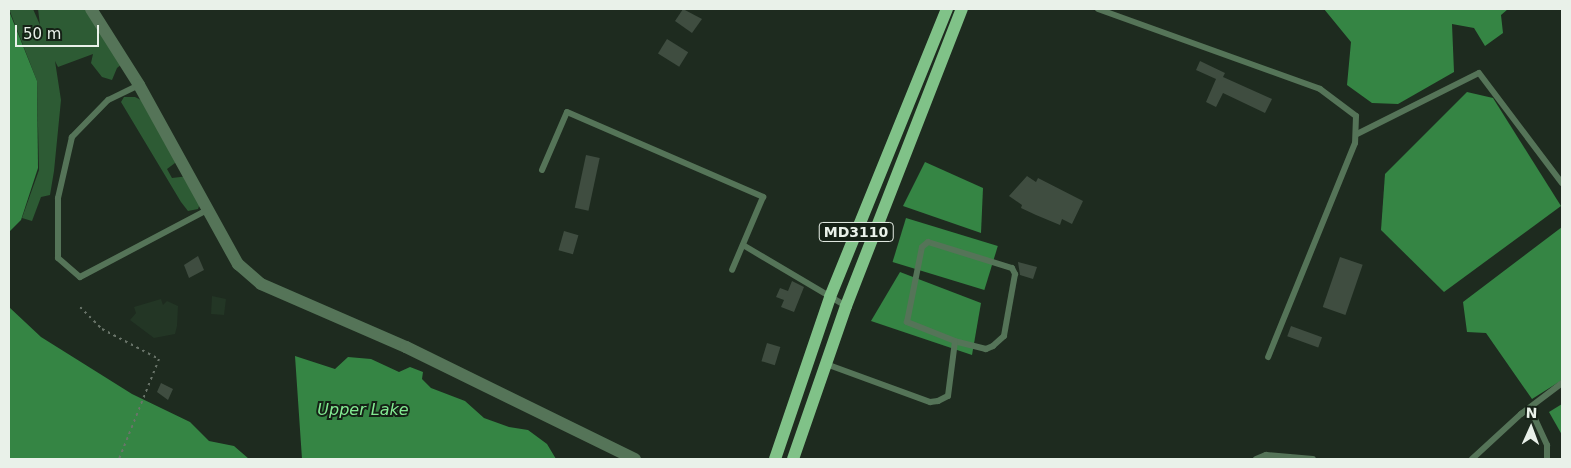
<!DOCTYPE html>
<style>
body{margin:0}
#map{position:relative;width:1571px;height:468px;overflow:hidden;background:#1e2b1f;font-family:"DejaVu Sans",sans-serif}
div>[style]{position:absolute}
.built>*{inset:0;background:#233625}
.green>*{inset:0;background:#2d5b34}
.water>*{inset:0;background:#358544;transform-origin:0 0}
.building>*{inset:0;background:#3f4d40;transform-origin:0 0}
.path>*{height:2px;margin-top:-1px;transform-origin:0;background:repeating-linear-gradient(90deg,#697469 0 2.5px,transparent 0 6.5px)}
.service>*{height:6px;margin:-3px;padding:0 3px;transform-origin:3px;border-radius:3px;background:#557458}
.tertiary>*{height:12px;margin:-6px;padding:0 6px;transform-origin:6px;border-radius:6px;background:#557458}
.primary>*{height:12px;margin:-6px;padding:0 6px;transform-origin:6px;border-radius:6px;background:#80c288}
span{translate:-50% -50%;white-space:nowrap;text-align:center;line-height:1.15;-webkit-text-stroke:4px #152116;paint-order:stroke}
.shield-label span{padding:1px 4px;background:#152116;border:1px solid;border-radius:4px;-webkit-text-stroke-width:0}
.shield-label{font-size:14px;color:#e9f1e9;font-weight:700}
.water-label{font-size:16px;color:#83ea92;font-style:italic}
.frame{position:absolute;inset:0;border:10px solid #e9f1e9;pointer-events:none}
.north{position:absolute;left:1506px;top:403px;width:50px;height:50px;-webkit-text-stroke:4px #152116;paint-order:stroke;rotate:2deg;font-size:14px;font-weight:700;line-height:20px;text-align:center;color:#e9f1e9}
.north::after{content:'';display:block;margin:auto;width:18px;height:22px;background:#e9f1e9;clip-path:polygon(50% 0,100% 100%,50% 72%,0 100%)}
.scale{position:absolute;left:15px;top:25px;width:84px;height:22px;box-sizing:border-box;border:2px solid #e9f1e9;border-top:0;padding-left:6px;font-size:15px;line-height:18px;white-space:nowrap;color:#e9f1e9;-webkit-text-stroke:4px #152116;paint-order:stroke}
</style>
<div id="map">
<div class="built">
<div style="clip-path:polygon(212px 296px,226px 299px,224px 315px,211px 314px)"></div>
<div style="clip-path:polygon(161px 299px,163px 305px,167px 301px,178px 306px,177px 326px,175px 334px,154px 338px,130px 320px,136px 313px,134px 307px)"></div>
</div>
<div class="green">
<div style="clip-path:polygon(9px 9px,33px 9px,40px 25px,38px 9px,87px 9px,122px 64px,117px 68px,112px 80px,102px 77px,91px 63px,93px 54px,58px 67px,55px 61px,61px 100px,54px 171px,50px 195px,41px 197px,32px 221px,22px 218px,39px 170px,37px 81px)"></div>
<div style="clip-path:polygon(124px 97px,135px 97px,143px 101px,179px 160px,167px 169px,172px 178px,189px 176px,201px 201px,198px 209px,188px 211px,181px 202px,121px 102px)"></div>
</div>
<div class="water">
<div style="clip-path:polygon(1324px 9px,1508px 9px,1501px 15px,1503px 33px,1485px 46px,1474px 28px,1452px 24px,1454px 72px,1398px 104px,1372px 103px,1347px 85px,1351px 42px)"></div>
<div style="clip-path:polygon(9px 11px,37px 81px,38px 168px,21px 220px,9px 232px)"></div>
<div style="clip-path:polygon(1467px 92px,1493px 98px,1561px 206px,1444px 292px,1381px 230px,1385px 174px)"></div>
<div style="clip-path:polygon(925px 162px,983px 188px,981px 233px,903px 206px)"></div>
<div style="left:906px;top:218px;width:96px;height:46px;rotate:17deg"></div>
<div style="clip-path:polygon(1562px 227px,1562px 380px,1532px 399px,1486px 333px,1467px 332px,1463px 302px)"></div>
<div style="clip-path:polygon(900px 272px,981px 303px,972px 355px,871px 321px)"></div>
<div style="clip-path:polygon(9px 307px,41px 337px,132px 394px,190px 422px,209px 441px,234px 446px,249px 459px,9px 459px)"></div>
<div style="clip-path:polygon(295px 356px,335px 369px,348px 357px,371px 359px,399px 372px,410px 367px,423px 372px,422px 379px,431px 388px,465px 401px,484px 418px,509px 427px,528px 430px,547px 444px,556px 459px,302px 459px)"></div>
<div style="clip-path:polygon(1562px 404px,1562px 435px,1549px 412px)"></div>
</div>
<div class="building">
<div style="clip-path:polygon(683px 9px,702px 19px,692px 33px,675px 21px)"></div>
<div style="left:667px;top:39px;width:25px;height:17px;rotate:32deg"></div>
<div style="clip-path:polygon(1200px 61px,1225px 73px,1223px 77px,1272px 99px,1265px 113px,1223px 93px,1216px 107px,1206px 102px,1216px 79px,1196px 70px)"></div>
<div style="left:586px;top:155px;width:14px;height:54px;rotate:12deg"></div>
<div style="clip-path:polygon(1027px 176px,1036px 182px,1038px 178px,1083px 201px,1072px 224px,1062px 219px,1060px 225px,1036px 215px,1021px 208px,1022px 205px,1009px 196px)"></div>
<div style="left:564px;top:231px;width:15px;height:20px;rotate:16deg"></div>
<div style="clip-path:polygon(198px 256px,204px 270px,189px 278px,184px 265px)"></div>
<div style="left:1340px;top:257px;width:24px;height:53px;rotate:19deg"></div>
<div style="clip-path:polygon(1018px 262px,1037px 267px,1033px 279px,1020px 275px)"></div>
<div style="clip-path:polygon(792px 281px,804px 287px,794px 312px,781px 307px,784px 300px,776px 297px,780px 288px,788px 291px)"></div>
<div style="left:1291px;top:326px;width:33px;height:11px;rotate:20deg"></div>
<div style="left:767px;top:343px;width:14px;height:19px;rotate:17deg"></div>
<div style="clip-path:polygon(161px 383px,173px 389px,168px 400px,157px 392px)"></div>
</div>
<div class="path">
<div style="left:80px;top:307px;width:31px;rotate:45deg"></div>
<div style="left:102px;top:329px;width:64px;rotate:27.8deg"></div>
<div style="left:159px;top:359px;width:108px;rotate:111.8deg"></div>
</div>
<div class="service">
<div style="left:1098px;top:9px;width:236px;rotate:19.8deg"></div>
<div style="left:1320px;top:89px;width:45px;rotate:36.9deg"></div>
<div style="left:1356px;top:116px;width:27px;rotate:92deg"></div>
<div style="left:1355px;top:143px;width:231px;rotate:112.1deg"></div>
<div style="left:139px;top:85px;width:34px;rotate:154deg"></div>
<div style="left:108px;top:100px;width:52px;rotate:134.2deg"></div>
<div style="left:72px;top:137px;width:63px;rotate:102.9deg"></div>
<div style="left:58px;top:198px;width:60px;rotate:90deg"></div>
<div style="left:58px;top:258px;width:29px;rotate:41deg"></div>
<div style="left:80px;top:277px;width:146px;rotate:-27.8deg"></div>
<div style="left:1357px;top:134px;width:136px;rotate:-26.6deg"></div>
<div style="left:1479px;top:73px;width:138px;rotate:53deg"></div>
<div style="left:542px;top:170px;width:63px;rotate:-66.7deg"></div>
<div style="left:567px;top:112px;width:214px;rotate:23.4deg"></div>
<div style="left:763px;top:197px;width:79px;rotate:113deg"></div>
<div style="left:928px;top:242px;width:88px;rotate:17.2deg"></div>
<div style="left:1012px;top:268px;width:7px;rotate:63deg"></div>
<div style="left:1015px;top:274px;width:63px;rotate:100.1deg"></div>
<div style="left:1004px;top:336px;width:15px;rotate:138deg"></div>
<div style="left:993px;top:346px;width:8px;rotate:157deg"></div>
<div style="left:986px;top:349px;width:32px;rotate:-166deg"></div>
<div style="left:955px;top:341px;width:52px;rotate:-158.4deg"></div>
<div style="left:907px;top:322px;width:76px;rotate:-78.7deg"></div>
<div style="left:922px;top:247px;width:8px;rotate:-40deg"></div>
<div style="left:743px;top:245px;width:120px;rotate:30.6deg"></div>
<div style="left:826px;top:364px;width:111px;rotate:20.1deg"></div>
<div style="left:930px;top:402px;width:8px;rotate:-7deg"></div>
<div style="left:938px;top:401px;width:11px;rotate:-27deg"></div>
<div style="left:948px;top:396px;width:55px;rotate:-82.7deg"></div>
<div style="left:1530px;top:408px;width:41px;rotate:65.3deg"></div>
<div style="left:1547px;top:445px;width:14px;rotate:90deg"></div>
<div style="left:1256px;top:459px;width:11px;rotate:-22deg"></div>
<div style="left:1266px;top:455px;width:47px;rotate:4.9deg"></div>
<div style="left:1472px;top:459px;width:67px;rotate:-42.6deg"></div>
<div style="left:1521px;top:414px;width:51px;rotate:-37.1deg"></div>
</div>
<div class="tertiary">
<div style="left:91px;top:9px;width:90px;rotate:57.7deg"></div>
<div style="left:139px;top:85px;width:205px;rotate:61.1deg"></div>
<div style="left:238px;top:264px;width:30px;rotate:41deg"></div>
<div style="left:261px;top:284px;width:158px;rotate:23.5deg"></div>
<div style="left:406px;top:347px;width:255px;rotate:26.1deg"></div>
</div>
<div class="primary">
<div style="left:775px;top:459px;width:171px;rotate:-71.2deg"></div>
<div style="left:830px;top:297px;width:311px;rotate:-67.9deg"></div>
<div style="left:793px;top:459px;width:162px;rotate:-70.9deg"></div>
<div style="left:846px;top:306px;width:319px;rotate:-68.7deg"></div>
</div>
<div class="shield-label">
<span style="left:856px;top:232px">MD3110</span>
</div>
<div class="water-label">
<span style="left:363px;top:410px">Upper Lake</span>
</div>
<div class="frame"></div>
<div class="north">N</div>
<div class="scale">50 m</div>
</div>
